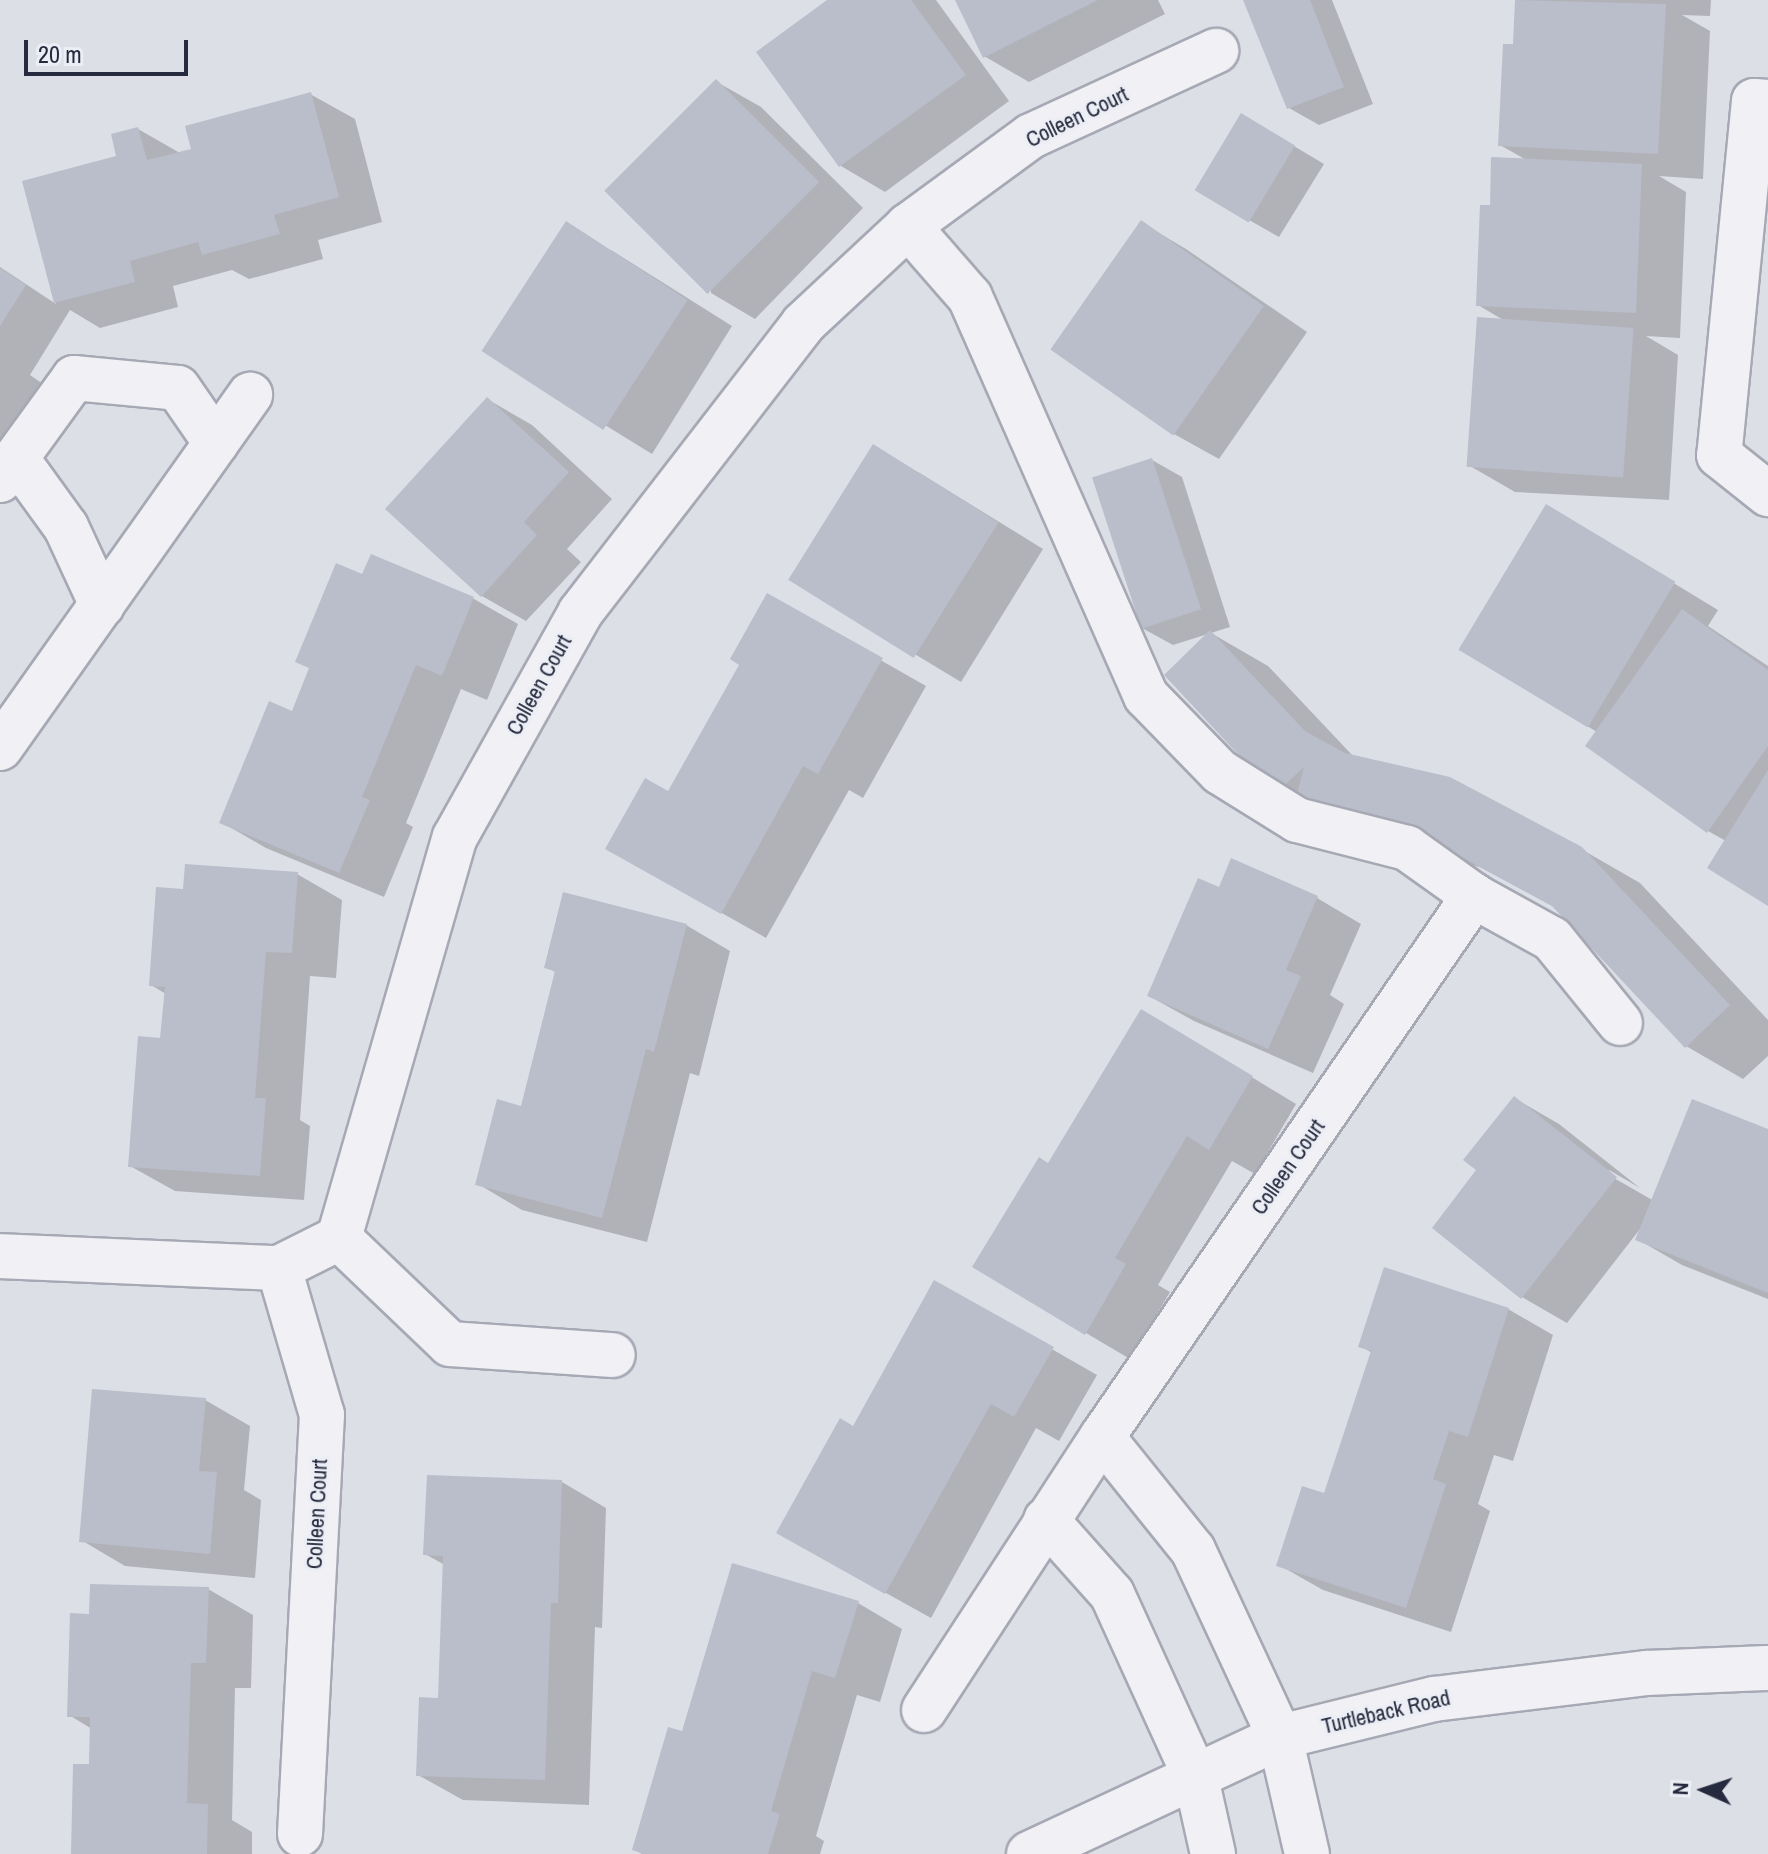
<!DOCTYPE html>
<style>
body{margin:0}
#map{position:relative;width:1768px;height:1854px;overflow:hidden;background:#dddfe7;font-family:"Archivo Narrow",sans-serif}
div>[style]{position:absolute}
.shadow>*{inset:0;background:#0003}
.building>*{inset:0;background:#babdca;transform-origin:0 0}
.roads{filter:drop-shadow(2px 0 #a6a9b4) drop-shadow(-2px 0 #a6a9b4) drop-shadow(0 2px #a6a9b4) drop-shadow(0 -2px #a6a9b4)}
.minor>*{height:44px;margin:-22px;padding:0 22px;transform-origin:22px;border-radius:22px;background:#f0f0f5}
span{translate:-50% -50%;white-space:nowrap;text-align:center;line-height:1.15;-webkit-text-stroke:6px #eceef5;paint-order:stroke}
.street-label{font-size:22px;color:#262a3e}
.north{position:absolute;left:1664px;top:1750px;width:80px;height:80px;-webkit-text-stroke:6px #eceef5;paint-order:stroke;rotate:273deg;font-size:22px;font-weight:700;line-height:32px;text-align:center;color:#262a3e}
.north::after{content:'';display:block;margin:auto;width:28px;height:36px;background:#262a3e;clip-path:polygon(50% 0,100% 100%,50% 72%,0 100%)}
.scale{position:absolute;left:24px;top:40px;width:164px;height:36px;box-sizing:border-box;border:4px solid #262a3e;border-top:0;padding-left:10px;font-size:24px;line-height:28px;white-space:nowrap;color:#262a3e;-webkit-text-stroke:6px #eceef5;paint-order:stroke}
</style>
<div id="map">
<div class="shadow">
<div style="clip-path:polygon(830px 0,936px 0,1009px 101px,885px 192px,841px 166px,759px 53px)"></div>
<div style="clip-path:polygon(957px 0,1158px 0,1165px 14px,1029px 82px,984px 56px)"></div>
<div style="clip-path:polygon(1246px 0,1332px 0,1373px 104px,1319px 125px,1289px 108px)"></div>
<div style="clip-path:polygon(1517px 0,1711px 0,1710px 16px,1682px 15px,1710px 31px,1703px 179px,1659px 176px,1686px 192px,1680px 338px,1646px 336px,1678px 355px,1669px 500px,1515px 492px,1470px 466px,1505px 321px,1478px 305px,1492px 207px,1528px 161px,1500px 145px,1515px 47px)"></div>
<div style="clip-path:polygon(717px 82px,761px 107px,863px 208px,755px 319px,711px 293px)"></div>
<div style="clip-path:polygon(310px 94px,355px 119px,382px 222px,318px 240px,323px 259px,249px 279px,232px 270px,173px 286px,178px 307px,100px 328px,70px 310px,30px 375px,43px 384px,0 449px,0 267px,56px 304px,25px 183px,118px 157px,138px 129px,180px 153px,193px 150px)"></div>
<div style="clip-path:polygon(1242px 115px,1324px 164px,1279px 237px,1249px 220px)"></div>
<div style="clip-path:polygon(1142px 223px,1186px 249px,1307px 332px,1219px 459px,1174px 434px,1054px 350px)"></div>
<div style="clip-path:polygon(611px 250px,732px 326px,652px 454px,485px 351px)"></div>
<div style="clip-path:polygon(487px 399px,532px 425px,612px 499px,567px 549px,581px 562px,526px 621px,482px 596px)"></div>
<div style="clip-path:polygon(1152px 460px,1182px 477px,1230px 627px,1173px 645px,1142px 628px)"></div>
<div style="clip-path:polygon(918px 472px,1043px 549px,961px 682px,792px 580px)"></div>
<div style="clip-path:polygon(1591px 533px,1718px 610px,1708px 626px,1768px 666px,1768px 904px,1726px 841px,1708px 831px,1597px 732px,1461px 649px)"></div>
<div style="clip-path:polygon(372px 557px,474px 599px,518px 624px,487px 700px,461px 689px,406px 823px,413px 827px,384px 897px,266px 848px,221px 822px,293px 714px)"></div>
<div style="clip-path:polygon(768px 596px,926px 686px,863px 798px,849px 790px,766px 938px,608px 849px,669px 793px,742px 664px)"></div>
<div style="clip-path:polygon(1211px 633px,1268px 666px,1353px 756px,1581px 849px,1640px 883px,1768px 1020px,1768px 1056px,1743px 1079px,1686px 1046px,1558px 909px,1480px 867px,1354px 838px,1276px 793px)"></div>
<div style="clip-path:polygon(297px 874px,342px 900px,336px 978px,310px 976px,300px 1120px,310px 1126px,304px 1200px,175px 1191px,130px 1166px,162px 1040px,166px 994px,151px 985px,185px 891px)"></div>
<div style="clip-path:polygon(1220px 889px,1317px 898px,1361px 924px,1330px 995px,1344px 1004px,1313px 1073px,1194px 1021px,1149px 996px)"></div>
<div style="clip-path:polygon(686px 925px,730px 951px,699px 1076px,690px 1073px,647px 1242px,522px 1210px,478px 1184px,523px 1108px,557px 973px,546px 967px)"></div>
<div style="clip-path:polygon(1186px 1037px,1296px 1104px,1255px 1174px,1232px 1161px,1158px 1285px,1170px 1292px,1130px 1359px,1086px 1333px,1049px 1165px)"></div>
<div style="clip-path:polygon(1514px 1098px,1559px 1124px,1640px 1188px,1609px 1170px,1607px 1174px,1654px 1201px,1768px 1132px,1768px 1299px,1682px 1265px,1637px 1239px,1640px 1229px,1567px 1323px,1522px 1297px,1435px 1227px,1479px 1170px)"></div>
<div style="clip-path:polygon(935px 1282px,1097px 1375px,1059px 1441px,1036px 1428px,931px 1618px,823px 1558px,854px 1428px)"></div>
<div style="clip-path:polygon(1508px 1309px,1553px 1335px,1513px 1461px,1494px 1455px,1478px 1504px,1490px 1511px,1451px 1632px,1323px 1590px,1279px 1565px,1326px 1496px,1372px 1353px,1361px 1346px)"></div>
<div style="clip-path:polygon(205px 1400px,250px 1426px,244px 1490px,261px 1500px,255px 1578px,125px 1566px,81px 1540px)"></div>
<div style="clip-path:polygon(562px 1482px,606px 1508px,602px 1628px,595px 1627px,589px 1805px,463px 1800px,418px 1775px,439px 1700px,445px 1565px,425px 1554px)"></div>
<div style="clip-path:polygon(208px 1589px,253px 1615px,251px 1688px,235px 1688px,232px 1820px,252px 1832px,252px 1854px,73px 1854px,91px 1766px,92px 1729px,69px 1715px)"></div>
<div style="clip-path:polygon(858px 1603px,902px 1629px,880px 1702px,857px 1695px,816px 1836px,824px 1841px,820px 1854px,642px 1854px,634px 1849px,684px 1733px)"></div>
</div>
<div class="building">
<div style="clip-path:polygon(827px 0,911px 0,966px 75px,839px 167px,756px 52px)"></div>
<div style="clip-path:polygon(955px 0,1098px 0,983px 58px)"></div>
<div style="clip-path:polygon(1243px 0,1310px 0,1344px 87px,1287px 109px)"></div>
<div style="clip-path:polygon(1515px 0,1666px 4px,1658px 154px,1498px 146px,1503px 44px,1513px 44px)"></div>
<div style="left:716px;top:79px;width:146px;height:158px;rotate:45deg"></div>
<div style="clip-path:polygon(311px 92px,339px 197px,274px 215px,280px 234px,202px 255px,198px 242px,130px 261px,135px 282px,54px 303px,22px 181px,116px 156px,111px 134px,138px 127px,147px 160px,191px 149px,185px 126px)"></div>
<div style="left:1241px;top:113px;width:63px;height:90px;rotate:31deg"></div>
<div style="clip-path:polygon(1491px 157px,1642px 164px,1636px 313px,1476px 306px,1480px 205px,1490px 205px)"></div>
<div style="left:1141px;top:220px;width:150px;height:158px;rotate:35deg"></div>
<div style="left:566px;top:221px;width:145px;height:155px;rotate:33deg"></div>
<div style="clip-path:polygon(0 268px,26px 285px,0 326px)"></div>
<div style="left:1477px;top:317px;width:157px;height:150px;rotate:4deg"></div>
<div style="clip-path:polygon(487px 397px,569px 472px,524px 522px,537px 535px,481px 597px,385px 509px)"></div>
<div style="left:873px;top:444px;width:148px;height:160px;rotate:32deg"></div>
<div style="left:1152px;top:458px;width:159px;height:63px;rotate:72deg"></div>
<div style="left:1546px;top:504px;width:151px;height:170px;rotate:31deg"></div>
<div style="clip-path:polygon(371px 554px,474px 597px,442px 676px,416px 665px,362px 797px,370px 800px,339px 873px,219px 823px,269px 701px,292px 711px,309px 668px,295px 662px,336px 563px,362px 574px)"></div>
<div style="clip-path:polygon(767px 593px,883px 658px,818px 774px,803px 766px,721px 914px,605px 849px,645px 778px,668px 791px,739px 665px,730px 659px)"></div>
<div style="clip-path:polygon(1682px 609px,1768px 670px,1768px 746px,1707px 833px,1585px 746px)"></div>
<div style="clip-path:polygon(1210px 630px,1305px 731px,1345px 753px,1450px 777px,1582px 847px,1730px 1005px,1685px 1048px,1552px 906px,1421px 835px,1294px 806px,1304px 767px,1275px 794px,1164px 675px)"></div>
<div style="clip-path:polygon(1768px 770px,1768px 906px,1707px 868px)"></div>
<div style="clip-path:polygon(1231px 858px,1318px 896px,1286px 970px,1301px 976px,1268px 1049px,1147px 996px,1198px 878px,1219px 887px)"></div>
<div style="clip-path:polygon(185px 864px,298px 872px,292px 953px,266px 952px,255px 1098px,266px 1098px,260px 1176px,128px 1167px,138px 1036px,160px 1038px,165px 987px,149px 986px,156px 887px,183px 889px)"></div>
<div style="clip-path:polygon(563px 892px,687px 924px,654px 1052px,646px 1049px,602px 1218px,475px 1185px,497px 1099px,521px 1106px,555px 971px,544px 968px)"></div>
<div style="clip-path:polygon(1141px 1009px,1253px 1076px,1209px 1150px,1187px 1136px,1115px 1258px,1126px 1264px,1085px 1335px,972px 1267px,1039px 1157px,1048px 1163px)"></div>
<div style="clip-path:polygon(1514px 1096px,1617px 1177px,1521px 1299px,1432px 1228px,1476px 1170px,1463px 1160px)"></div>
<div style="clip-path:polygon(1692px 1099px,1768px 1129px,1768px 1293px,1635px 1240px)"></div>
<div style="clip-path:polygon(1384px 1267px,1509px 1308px,1468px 1437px,1449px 1431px,1433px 1479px,1446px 1484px,1406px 1608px,1276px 1566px,1302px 1486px,1324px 1493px,1371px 1351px,1358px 1347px)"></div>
<div style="clip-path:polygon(934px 1280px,1054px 1347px,1014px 1417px,991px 1404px,885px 1594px,776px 1533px,840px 1418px,853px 1426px)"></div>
<div style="clip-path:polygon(92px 1389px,206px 1398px,199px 1471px,217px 1472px,210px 1554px,79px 1542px)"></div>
<div style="clip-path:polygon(427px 1475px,562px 1480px,558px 1603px,551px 1603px,545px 1780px,416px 1776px,419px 1697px,438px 1698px,443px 1556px,423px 1555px)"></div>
<div style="clip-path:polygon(732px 1563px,859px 1601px,835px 1678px,812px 1671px,771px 1811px,780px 1814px,768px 1854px,644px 1854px,632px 1850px,668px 1727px,682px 1731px)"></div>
<div style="clip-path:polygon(90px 1584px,209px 1587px,206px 1663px,191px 1663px,187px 1803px,208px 1804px,207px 1854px,71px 1854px,73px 1764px,89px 1764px,90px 1717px,67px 1717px,70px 1613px,89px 1614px)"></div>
</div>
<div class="roads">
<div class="minor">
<div style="left:1768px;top:102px;width:14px;rotate:-176deg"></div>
<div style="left:1754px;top:101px;width:356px;rotate:95.6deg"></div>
<div style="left:1719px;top:455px;width:63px;rotate:38.5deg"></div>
<div style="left:908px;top:226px;width:94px;rotate:48.9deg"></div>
<div style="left:970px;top:297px;width:436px;rotate:66.2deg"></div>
<div style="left:1146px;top:696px;width:106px;rotate:45.8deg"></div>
<div style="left:1220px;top:772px;width:91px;rotate:31.9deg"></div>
<div style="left:1297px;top:820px;width:114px;rotate:14.3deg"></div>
<div style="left:1407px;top:848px;width:82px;rotate:35.6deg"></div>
<div style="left:1474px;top:896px;width:89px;rotate:28.9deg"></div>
<div style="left:1552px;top:939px;width:108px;rotate:51deg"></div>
<div style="left:16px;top:458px;width:85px;rotate:54.1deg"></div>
<div style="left:66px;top:527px;width:86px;rotate:65.2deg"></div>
<div style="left:0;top:480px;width:126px;rotate:-54deg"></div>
<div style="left:74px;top:378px;width:104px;rotate:5.5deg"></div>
<div style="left:178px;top:388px;width:67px;rotate:55.4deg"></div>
<div style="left:0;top:748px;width:433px;rotate:-54.7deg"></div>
<div style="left:339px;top:1238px;width:153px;rotate:43.7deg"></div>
<div style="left:450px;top:1344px;width:163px;rotate:3.9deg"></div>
<div style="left:0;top:1256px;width:279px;rotate:2.5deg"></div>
<div style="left:1102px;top:1437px;width:145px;rotate:51.2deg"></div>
<div style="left:1193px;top:1550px;width:206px;rotate:65.1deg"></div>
<div style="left:1280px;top:1737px;width:120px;rotate:77deg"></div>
<div style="left:1046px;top:1520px;width:99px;rotate:48.3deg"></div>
<div style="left:1112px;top:1594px;width:202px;rotate:65.5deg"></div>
<div style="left:1196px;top:1778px;width:78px;rotate:77.4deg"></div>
<div style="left:924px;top:1710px;width:326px;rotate:-56.9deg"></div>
<div style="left:1102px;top:1437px;width:657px;rotate:-55.49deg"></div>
<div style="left:300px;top:1834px;width:420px;rotate:-87deg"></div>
<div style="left:322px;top:1415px;width:153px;rotate:-106.3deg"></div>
<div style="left:279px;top:1268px;width:67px;rotate:-26.6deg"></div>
<div style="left:339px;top:1238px;width:417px;rotate:-73.9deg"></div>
<div style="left:455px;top:837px;width:257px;rotate:-60.8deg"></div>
<div style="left:580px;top:613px;width:365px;rotate:-52.3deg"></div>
<div style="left:803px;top:324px;width:144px;rotate:-43deg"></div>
<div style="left:908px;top:226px;width:152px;rotate:-36.2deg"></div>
<div style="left:1031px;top:136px;width:204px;rotate:-24.7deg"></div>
<div style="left:1029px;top:1854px;width:277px;rotate:-25deg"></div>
<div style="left:1280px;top:1737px;width:159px;rotate:-13.9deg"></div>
<div style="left:1434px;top:1699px;width:215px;rotate:-7deg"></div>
<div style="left:1647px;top:1673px;width:121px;rotate:-2.4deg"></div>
</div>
</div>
<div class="street-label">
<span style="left:1077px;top:117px;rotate:-26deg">Colleen Court</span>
<span style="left:539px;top:685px;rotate:-61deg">Colleen Court</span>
<span style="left:1288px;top:1167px;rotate:-55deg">Colleen Court</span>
<span style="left:317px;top:1514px;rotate:-87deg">Colleen Court</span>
<span style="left:1386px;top:1712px;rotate:-13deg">Turtleback Road</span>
</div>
<div class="north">N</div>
<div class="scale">20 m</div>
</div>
